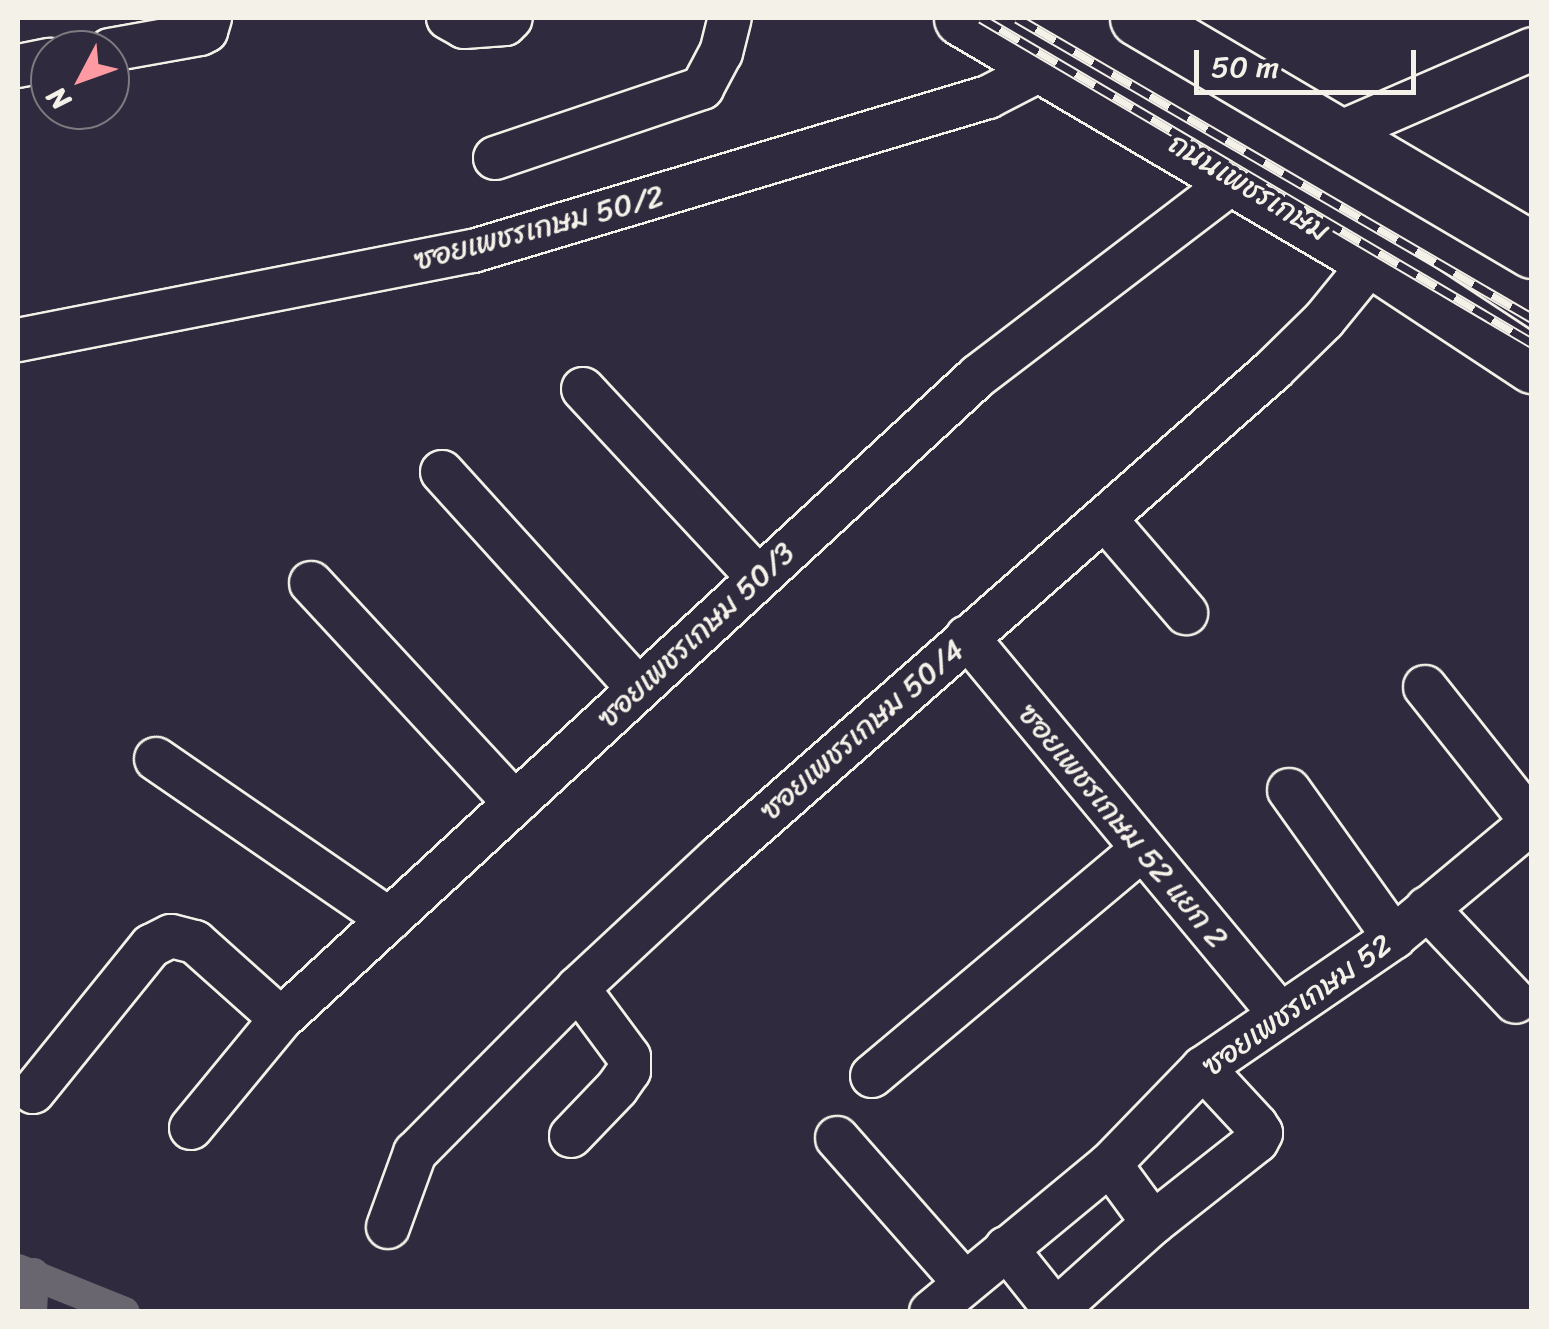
<!DOCTYPE html>
<meta charset="utf-8">
<style>
body{margin:0}
#map{position:relative;width:1549px;height:1329px;overflow:hidden;background:#2f2a3d;font-family:Sriracha,"Playpen Sans Thai",sans-serif}
div>[style]{position:absolute}
.canal>*{height:30px;margin:-15px;padding:0 15px;transform-origin:15px;border-radius:15px;background:#6a6670}
.roads{filter:drop-shadow(2px 0 #f4f1e8) drop-shadow(-2px 0 #f4f1e8) drop-shadow(0 2px #f4f1e8) drop-shadow(0 -2px #f4f1e8)}
.minor>*{height:42px;margin:-21px;padding:0 21px;transform-origin:21px;border-radius:21px;background:#2f2a3d}
.major>*{height:55px;margin:-27.5px;padding:0 27.5px;transform-origin:27.5px;border-radius:27.5px;background:#2f2a3d}
.rail>*{height:11px;margin-top:-5.5px;transform-origin:0;background:repeating-linear-gradient(90deg,#2f2a3d 0 22px,#f4f1e8 0 44px);box-sizing:border-box;border-block:2px solid #f4f1e8}
span{translate:-50% -50%;white-space:nowrap;text-align:center;line-height:1.15;-webkit-text-stroke:8px #2f2a3d;paint-order:stroke}
.street-label{font-size:30px;color:#f4f1e8}
.frame{position:absolute;inset:0;border:20px solid #f4f1e8;pointer-events:none}
.north{position:absolute;left:30px;top:30px;width:100px;height:100px;box-sizing:border-box;background:#2f2a3d;border:2px solid #7e7a81;border-radius:50%;rotate:229deg;font-size:28px;font-weight:700;line-height:40px;text-align:center;color:#f4f1e8}
.north::after{content:'';display:block;margin:auto;width:35px;height:45px;background:#ff9aa2;clip-path:polygon(50% 0,100% 100%,50% 72%,0 100%)}
.scale{position:absolute;left:1194px;top:50px;width:222px;height:45px;box-sizing:border-box;border:5px solid #f4f1e8;border-top:0;padding-left:12px;font-size:30px;line-height:35px;white-space:nowrap;color:#f4f1e8;-webkit-text-stroke:8px #2f2a3d;paint-order:stroke}
</style>
<div id="map">
<div class="canal">
<div style="left:18px;top:1269px;width:115px;rotate:21.9deg"></div>
<div style="left:32px;top:1312px;width:39px;rotate:-87deg"></div>
</div>
<div class="roads">
<div class="minor">
<div style="left:448px;top:18px;width:18px;rotate:29deg"></div>
<div style="left:464px;top:27px;width:41px;rotate:-4.2deg"></div>
<div style="left:505px;top:24px;width:8px;rotate:-45deg"></div>
<div style="left:110px;top:50px;width:91px;rotate:-10.1deg"></div>
<div style="left:200px;top:34px;width:7px;rotate:-27deg"></div>
<div style="left:206px;top:31px;width:14px;rotate:-73deg"></div>
<div style="left:18px;top:66px;width:33px;rotate:-11deg"></div>
<div style="left:1339px;top:133px;width:210px;rotate:-23.5deg"></div>
<div style="left:495px;top:158px;width:219px;rotate:-18.7deg"></div>
<div style="left:702px;top:88px;width:40px;rotate:-62deg"></div>
<div style="left:721px;top:53px;width:36px;rotate:-76deg"></div>
<div style="left:18px;top:340px;width:464px;rotate:-11.1deg"></div>
<div style="left:473px;top:251px;width:538px;rotate:-16.65deg"></div>
<div style="left:988px;top:97px;width:65px;rotate:-27.3deg"></div>
<div style="left:583px;top:389px;width:257px;rotate:47.1deg"></div>
<div style="left:442px;top:472px;width:292px;rotate:47.8deg"></div>
<div style="left:1106px;top:520px;width:123px;rotate:49.3deg"></div>
<div style="left:311px;top:583px;width:300px;rotate:47.2deg"></div>
<div style="left:967px;top:637px;width:489px;rotate:50.3deg"></div>
<div style="left:1425px;top:687px;width:172px;rotate:51.6deg"></div>
<div style="left:156px;top:759px;width:283px;rotate:34.5deg"></div>
<div style="left:1289px;top:790px;width:181px;rotate:54.5deg"></div>
<div style="left:1427px;top:908px;width:129px;rotate:46.6deg"></div>
<div style="left:872px;top:1076px;width:351px;rotate:-40deg"></div>
<div style="left:33px;top:1092px;width:188px;rotate:-51.1deg"></div>
<div style="left:151px;top:946px;width:22px;rotate:-27deg"></div>
<div style="left:171px;top:936px;width:25px;rotate:14deg"></div>
<div style="left:195px;top:942px;width:115px;rotate:41.8deg"></div>
<div style="left:191px;top:1128px;width:141px;rotate:-50.5deg"></div>
<div style="left:281px;top:1019px;width:948px;rotate:-42.69deg"></div>
<div style="left:978px;top:376px;width:323px;rotate:-37.3deg"></div>
<div style="left:571px;top:1136px;width:66px;rotate:-46.2deg"></div>
<div style="left:617px;top:1088px;width:21px;rotate:-55deg"></div>
<div style="left:629px;top:1071px;width:14px;rotate:-90deg"></div>
<div style="left:629px;top:1057px;width:86px;rotate:-126.5deg"></div>
<div style="left:837px;top:1138px;width:193px;rotate:48.6deg"></div>
<div style="left:1110px;top:1164px;width:73px;rotate:53.9deg"></div>
<div style="left:388px;top:1227px;width:79px;rotate:-70deg"></div>
<div style="left:415px;top:1153px;width:232px;rotate:-45.3deg"></div>
<div style="left:578px;top:988px;width:191px;rotate:-42.9deg"></div>
<div style="left:718px;top:858px;width:739px;rotate:-41.32deg"></div>
<div style="left:1273px;top:370px;width:71px;rotate:-44.4deg"></div>
<div style="left:1324px;top:320px;width:77px;rotate:-50.8deg"></div>
<div style="left:1006px;top:1248px;width:82px;rotate:51.4deg"></div>
<div style="left:1056px;top:1310px;width:130px;rotate:-41.9deg"></div>
<div style="left:1153px;top:1223px;width:132px;rotate:-38.3deg"></div>
<div style="left:1257px;top:1141px;width:9px;rotate:-63deg"></div>
<div style="left:1261px;top:1133px;width:9px;rotate:-122deg"></div>
<div style="left:1256px;top:1125px;width:78px;rotate:-132.9deg"></div>
<div style="left:931px;top:1312px;width:232px;rotate:-39.6deg"></div>
<div style="left:1110px;top:1164px;width:134px;rotate:-45.9deg"></div>
<div style="left:1203px;top:1068px;width:232px;rotate:-34.4deg"></div>
<div style="left:1394px;top:937px;width:180px;rotate:-39.8deg"></div>
</div>
<div class="major">
<div style="left:962px;top:18px;width:477px;rotate:30.5deg"></div>
<div style="left:1373px;top:260px;width:191px;rotate:33.4deg"></div>
<div style="left:1138px;top:18px;width:457px;rotate:30.5deg"></div>
</div>
</div>
<div class="rail">
<div style="left:981px;top:18px;width:640px;rotate:30.53deg"></div>
<div style="left:1017px;top:18px;width:596px;rotate:30.22deg"></div>
</div>
<div class="street-label">
<span style="left:1249px;top:187px;rotate:31deg">ถนนเพชรเกษม</span>
<span style="left:539px;top:228px;rotate:-15deg">ซอยเพชรเกษม 50/2</span>
<span style="left:696px;top:635px;rotate:-43deg">ซอยเพชรเกษม 50/3</span>
<span style="left:862px;top:730px;rotate:-41deg">ซอยเพชรเกษม 50/4</span>
<span style="left:1123px;top:826px;rotate:50deg">ซอยเพชรเกษม 52 แยก 2</span>
<span style="left:1297px;top:1005px;rotate:-35deg">ซอยเพชรเกษม 52</span>
</div>
<div class="frame"></div>
<div class="north">N</div>
<div class="scale">50 m</div>
</div>
